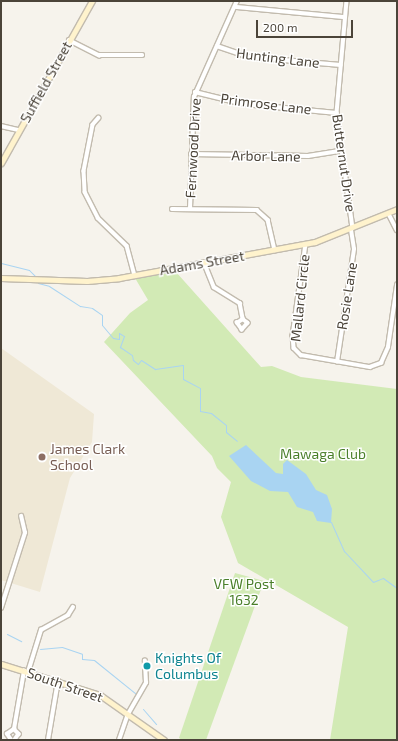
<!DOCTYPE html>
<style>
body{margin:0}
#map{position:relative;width:398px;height:741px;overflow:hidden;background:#f6f3ec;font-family:"Exo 2",sans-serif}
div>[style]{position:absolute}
.education>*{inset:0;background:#efe8d6}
.green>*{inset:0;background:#d2eab5}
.water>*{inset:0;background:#a9d4f2}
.stream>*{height:1px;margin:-0.5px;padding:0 0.5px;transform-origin:0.5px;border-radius:0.5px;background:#a9d4f2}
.roads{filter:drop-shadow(1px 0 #c2bbae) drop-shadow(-1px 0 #c2bbae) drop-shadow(0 1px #c2bbae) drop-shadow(0 -1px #c2bbae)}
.street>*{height:3.5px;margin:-1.75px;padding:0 1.75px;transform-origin:1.75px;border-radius:1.75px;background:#fff}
.secondary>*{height:5px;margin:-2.5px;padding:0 2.5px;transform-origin:2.5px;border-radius:2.5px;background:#fff3cd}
.dots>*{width:11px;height:11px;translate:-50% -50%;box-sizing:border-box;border:2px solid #fff;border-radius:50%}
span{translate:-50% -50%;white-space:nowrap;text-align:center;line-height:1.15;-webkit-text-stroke:3px #fff;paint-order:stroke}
.street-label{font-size:14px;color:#4b4439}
.education-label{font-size:14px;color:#785e54}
.left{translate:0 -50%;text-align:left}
.park-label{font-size:14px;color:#4a7f2a}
.culture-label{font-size:14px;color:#0d838f}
.frame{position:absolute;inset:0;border:2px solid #4b4439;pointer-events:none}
.scale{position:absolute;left:256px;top:20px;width:97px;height:18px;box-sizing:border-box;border:2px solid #4b4439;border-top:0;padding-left:5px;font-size:12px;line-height:14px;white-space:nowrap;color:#4b4439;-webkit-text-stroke:3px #fff;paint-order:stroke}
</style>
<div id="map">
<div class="education">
<div style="clip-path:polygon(1px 348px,94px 414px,92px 442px,70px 478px,40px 592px,1px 580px)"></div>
</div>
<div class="green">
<div style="clip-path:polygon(176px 272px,261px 367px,272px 366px,301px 377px,397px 389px,397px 740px,330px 740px,348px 627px,238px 563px,221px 517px,231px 482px,217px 468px,212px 456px,104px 342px,130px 313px,148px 300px,135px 278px)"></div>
<div style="clip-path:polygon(235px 573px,264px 581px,206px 740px,182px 740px,179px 738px)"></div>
</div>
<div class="water">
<div style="clip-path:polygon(246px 445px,276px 473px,283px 474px,283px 464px,287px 460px,306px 474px,316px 490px,327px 495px,332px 509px,331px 523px,317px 521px,313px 512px,297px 507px,288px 492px,270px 491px,251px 481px,229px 456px)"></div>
</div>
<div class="stream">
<div style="left:1px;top:263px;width:29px;rotate:14deg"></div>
<div style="left:29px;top:270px;width:8px;rotate:45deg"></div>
<div style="left:38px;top:283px;width:11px;rotate:15deg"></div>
<div style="left:49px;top:286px;width:37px;rotate:33deg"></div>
<div style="left:80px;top:306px;width:12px;rotate:9deg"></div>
<div style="left:92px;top:308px;width:12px;rotate:35deg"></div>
<div style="left:102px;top:315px;width:10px;rotate:90deg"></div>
<div style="left:102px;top:325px;width:17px;rotate:50deg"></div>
<div style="left:113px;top:338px;width:6px;rotate:9deg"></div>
<div style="left:119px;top:339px;width:6px;rotate:-90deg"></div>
<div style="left:119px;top:333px;width:6px;rotate:31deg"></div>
<div style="left:124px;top:336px;width:12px;rotate:110deg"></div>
<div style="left:120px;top:347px;width:14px;rotate:34deg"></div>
<div style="left:132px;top:355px;width:5px;rotate:79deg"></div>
<div style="left:133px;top:360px;width:6px;rotate:39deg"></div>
<div style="left:138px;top:364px;width:5px;rotate:-53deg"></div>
<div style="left:141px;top:360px;width:17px;rotate:33deg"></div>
<div style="left:155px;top:369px;width:28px;rotate:-8deg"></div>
<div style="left:183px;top:365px;width:14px;rotate:90deg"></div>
<div style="left:183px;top:379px;width:19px;rotate:28deg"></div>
<div style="left:200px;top:388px;width:23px;rotate:90deg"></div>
<div style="left:200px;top:411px;width:11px;rotate:10deg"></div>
<div style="left:211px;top:413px;width:19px;rotate:39deg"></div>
<div style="left:226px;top:425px;width:7px;rotate:90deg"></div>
<div style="left:226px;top:432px;width:14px;rotate:39deg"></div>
<div style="left:331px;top:522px;width:32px;rotate:66deg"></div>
<div style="left:344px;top:551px;width:42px;rotate:46.9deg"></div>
<div style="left:373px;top:582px;width:11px;rotate:-22deg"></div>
<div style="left:383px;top:578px;width:17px;rotate:36deg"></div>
<div style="left:7px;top:634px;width:16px;rotate:27deg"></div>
<div style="left:40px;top:649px;width:22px;rotate:-5deg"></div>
<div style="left:62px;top:647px;width:21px;rotate:19deg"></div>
<div style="left:82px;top:654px;width:5px;rotate:90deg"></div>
<div style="left:82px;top:659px;width:12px;rotate:5deg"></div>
<div style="left:94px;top:660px;width:54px;rotate:39deg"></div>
<div style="left:143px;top:709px;width:20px;rotate:49deg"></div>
</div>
<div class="roads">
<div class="street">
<div style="left:347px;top:1px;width:112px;rotate:95.1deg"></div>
<div style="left:337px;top:113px;width:116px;rotate:82.1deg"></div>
<div style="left:236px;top:7px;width:108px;rotate:5.3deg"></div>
<div style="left:69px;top:40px;width:34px;rotate:27deg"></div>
<div style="left:99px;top:55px;width:43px"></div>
<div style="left:217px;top:46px;width:34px;rotate:19deg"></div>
<div style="left:249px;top:57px;width:92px;rotate:5deg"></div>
<div style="left:195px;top:92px;width:50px;rotate:13.8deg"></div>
<div style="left:244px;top:104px;width:93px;rotate:5.5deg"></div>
<div style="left:99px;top:118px;width:9px;rotate:131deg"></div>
<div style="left:93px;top:125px;width:47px;rotate:101.1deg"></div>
<div style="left:84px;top:171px;width:21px;rotate:87deg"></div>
<div style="left:85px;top:192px;width:29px;rotate:63deg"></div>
<div style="left:98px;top:218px;width:40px;rotate:44deg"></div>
<div style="left:127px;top:246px;width:30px;rotate:75deg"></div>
<div style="left:1px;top:126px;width:18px;rotate:13deg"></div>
<div style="left:191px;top:154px;width:117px;rotate:1deg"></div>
<div style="left:308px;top:156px;width:33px;rotate:-9deg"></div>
<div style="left:172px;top:209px;width:85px;rotate:0.7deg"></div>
<div style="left:257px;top:210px;width:15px;rotate:42deg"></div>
<div style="left:268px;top:220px;width:31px;rotate:77deg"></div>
<div style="left:190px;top:209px;width:112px;rotate:-88deg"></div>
<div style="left:194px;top:97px;width:105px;rotate:-65.9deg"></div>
<div style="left:389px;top:214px;width:18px;rotate:63deg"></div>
<div style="left:306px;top:244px;width:93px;rotate:98deg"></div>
<div style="left:293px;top:336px;width:12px;rotate:85deg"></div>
<div style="left:294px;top:348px;width:10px;rotate:45deg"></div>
<div style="left:301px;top:355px;width:70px;rotate:9.9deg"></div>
<div style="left:370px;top:367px;width:12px;rotate:-20deg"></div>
<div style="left:381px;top:363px;width:17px;rotate:-66deg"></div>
<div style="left:388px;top:347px;width:63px;rotate:-81.7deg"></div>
<div style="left:204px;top:262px;width:27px;rotate:68deg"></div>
<div style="left:214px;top:287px;width:31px;rotate:32deg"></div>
<div style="left:240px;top:303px;width:16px;rotate:79deg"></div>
<div style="left:243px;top:319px;width:6px;rotate:39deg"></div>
<div style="left:248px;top:323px;width:9px;rotate:131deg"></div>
<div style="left:242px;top:330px;width:9px;rotate:-126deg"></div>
<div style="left:237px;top:323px;width:7px;rotate:-34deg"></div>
<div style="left:337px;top:362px;width:114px;rotate:-81.4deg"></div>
<div style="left:354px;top:249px;width:19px;rotate:-99deg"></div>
<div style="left:1px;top:608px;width:79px;rotate:-72.3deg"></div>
<div style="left:25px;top:533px;width:17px;rotate:-103deg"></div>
<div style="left:28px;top:672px;width:44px;rotate:-72.8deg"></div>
<div style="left:41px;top:630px;width:31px;rotate:-29deg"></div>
<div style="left:68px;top:615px;width:9px;rotate:-58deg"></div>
<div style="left:14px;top:729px;width:59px;rotate:-80.2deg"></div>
<div style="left:14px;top:729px;width:7px;rotate:45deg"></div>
<div style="left:19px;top:734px;width:7px;rotate:124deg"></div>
<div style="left:11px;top:740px;width:7px;rotate:-124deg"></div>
<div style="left:7px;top:734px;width:9px;rotate:-36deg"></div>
<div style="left:48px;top:740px;width:60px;rotate:-80.4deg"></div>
<div style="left:119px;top:740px;width:28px;rotate:-71deg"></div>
<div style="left:128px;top:714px;width:36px;rotate:-60deg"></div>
<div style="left:146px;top:683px;width:22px;rotate:-93deg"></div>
</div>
<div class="secondary">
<div style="left:1px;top:163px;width:186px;rotate:-60.7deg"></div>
<div style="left:1px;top:278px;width:86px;rotate:2deg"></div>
<div style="left:87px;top:281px;width:32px;rotate:-5deg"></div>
<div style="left:119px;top:278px;width:199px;rotate:-10.4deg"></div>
<div style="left:315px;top:242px;width:88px;rotate:-21.9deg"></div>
<div style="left:1px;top:664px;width:104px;rotate:17.4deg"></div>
<div style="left:100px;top:695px;width:78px;rotate:35.1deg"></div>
</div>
</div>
<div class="dots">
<div style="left:42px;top:457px;background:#8d6e63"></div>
<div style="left:147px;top:666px;background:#0f9aa8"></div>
</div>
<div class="street-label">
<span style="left:278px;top:58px;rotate:7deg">Hunting Lane</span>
<span style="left:46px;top:82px;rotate:-61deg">Suffield Street</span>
<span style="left:266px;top:104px;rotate:7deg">Primrose Lane</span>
<span style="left:193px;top:148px;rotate:-87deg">Fernwood Drive</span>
<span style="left:266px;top:156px;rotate:1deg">Arbor Lane</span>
<span style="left:344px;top:163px;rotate:82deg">Butternut Drive</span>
<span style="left:202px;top:263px;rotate:-10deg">Adams Street</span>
<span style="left:347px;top:296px;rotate:-81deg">Rosie Lane</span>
<span style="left:300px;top:298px;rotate:-84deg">Mallard Circle</span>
<span style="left:65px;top:685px;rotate:19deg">South Street</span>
</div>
<div class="education-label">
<span class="left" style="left:50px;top:457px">James Clark<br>School</span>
</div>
<div class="park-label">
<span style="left:323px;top:454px">Mawaga Club</span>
<span style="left:244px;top:592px">VFW Post<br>1632</span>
</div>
<div class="culture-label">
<span class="left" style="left:155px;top:666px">Knights Of<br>Columbus</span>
</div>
<div class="frame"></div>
<div class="scale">200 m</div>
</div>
